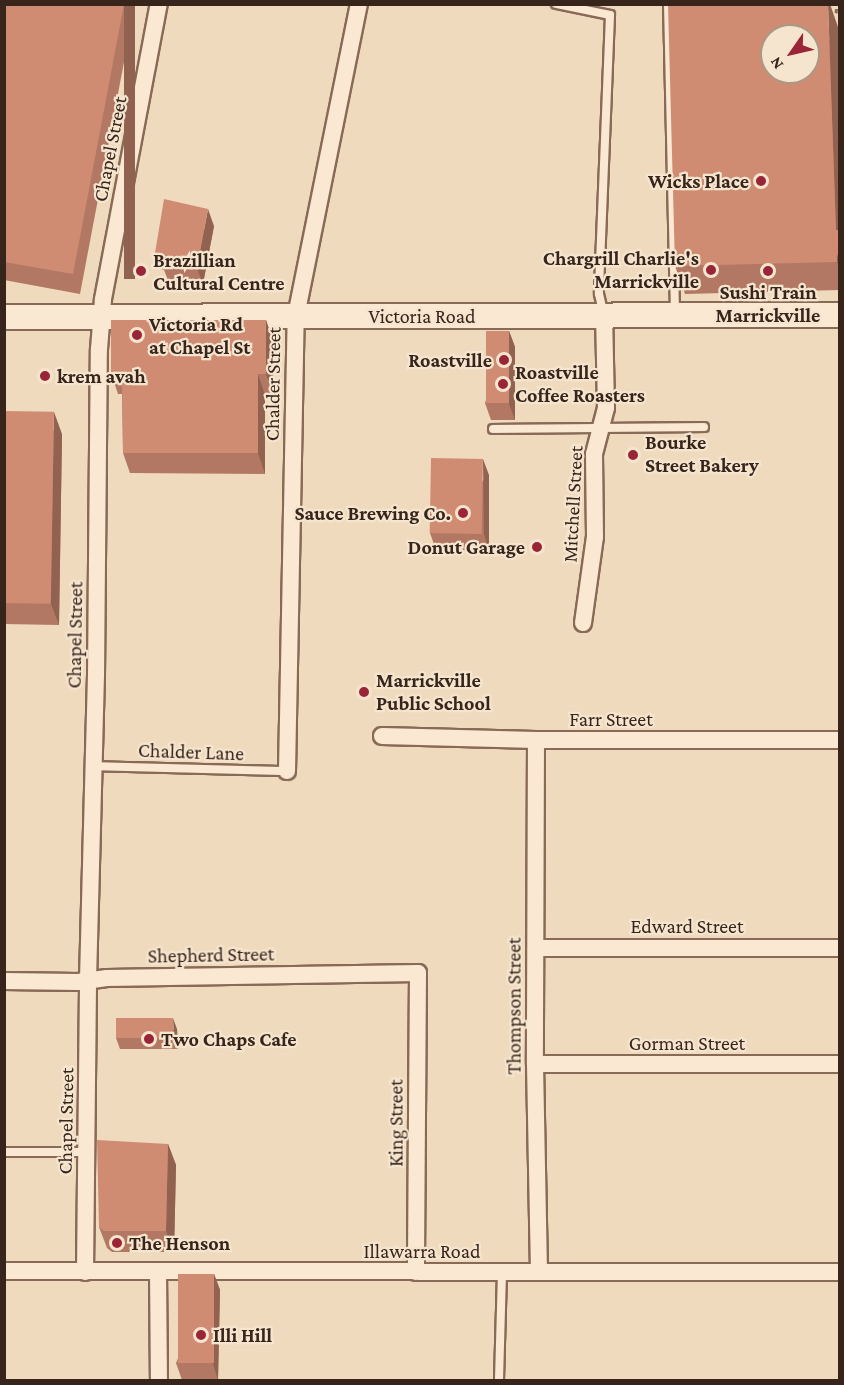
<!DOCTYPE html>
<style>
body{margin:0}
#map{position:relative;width:844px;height:1385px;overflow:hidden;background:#efdabe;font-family:"Crimson Pro",serif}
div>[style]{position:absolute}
.path>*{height:3px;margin-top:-1.5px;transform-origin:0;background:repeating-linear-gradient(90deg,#886a56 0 4.5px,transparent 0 7.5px)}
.roads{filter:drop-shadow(2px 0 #886a56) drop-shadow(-2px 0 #886a56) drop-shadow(0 2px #886a56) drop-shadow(0 -2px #886a56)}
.service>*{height:8px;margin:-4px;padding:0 4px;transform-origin:4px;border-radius:4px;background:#fae8d2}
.minor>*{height:16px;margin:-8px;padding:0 8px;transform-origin:8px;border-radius:8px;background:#fae8d2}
.secondary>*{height:24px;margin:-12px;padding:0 12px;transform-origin:12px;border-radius:12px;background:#fae8d2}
.wall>*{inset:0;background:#b27863}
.shaded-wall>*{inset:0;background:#916250;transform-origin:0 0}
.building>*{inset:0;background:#cf8c73;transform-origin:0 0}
.dots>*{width:16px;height:16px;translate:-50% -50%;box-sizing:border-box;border:3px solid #f6e5ce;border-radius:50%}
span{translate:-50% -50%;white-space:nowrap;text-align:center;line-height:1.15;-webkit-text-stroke:4.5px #f6e5ce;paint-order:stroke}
.street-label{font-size:20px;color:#37251c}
.poi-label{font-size:20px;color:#37251c;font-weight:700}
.right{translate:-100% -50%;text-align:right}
.left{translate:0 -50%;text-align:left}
.frame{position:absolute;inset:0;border:6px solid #37251c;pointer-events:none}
.north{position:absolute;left:760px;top:24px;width:60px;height:60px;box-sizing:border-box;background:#f6e5ce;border:2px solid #aa9887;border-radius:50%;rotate:236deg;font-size:16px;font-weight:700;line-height:24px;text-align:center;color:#37251c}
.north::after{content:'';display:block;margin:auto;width:21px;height:27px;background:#992536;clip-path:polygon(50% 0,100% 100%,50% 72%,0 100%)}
</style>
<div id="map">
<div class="path">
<div style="left:829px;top:13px;width:7px"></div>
<div style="left:836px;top:13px;width:9px;rotate:-84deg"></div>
</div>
<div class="roads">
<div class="service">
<div style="left:556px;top:4px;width:55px;rotate:11.5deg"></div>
<div style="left:610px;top:15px;width:279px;rotate:92.3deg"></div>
<div style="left:599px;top:294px;width:18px;rotate:77deg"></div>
<div style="left:668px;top:4px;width:311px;rotate:88.7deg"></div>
<div style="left:493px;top:429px;width:211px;rotate:-0.5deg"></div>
<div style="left:93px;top:766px;width:194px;rotate:1.5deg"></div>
<div style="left:4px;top:1152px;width:83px"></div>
<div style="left:499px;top:1380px;width:108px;rotate:-88.4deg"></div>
</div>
<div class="minor">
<div style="left:583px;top:623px;width:87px;rotate:-82.1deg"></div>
<div style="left:595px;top:537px;width:83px;rotate:-90.7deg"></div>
<div style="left:594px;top:454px;width:48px;rotate:-75.4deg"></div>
<div style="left:606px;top:408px;width:92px;rotate:-91.2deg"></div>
<div style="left:382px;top:736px;width:154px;rotate:1.5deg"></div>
<div style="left:536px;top:740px;width:304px"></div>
<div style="left:536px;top:740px;width:324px;rotate:90.2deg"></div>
<div style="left:535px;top:1064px;width:207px;rotate:88.9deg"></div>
<div style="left:287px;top:771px;width:455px;rotate:-88.9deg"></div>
<div style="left:296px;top:316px;width:318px;rotate:-78.6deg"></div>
<div style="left:536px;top:948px;width:304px"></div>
<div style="left:4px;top:981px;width:74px;rotate:0.8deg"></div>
<div style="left:78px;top:982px;width:29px;rotate:-8deg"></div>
<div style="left:107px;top:978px;width:311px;rotate:-0.9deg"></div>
<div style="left:418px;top:973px;width:299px;rotate:90.4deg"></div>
<div style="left:535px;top:1064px;width:305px"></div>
<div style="left:4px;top:1271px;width:836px;rotate:0.07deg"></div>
<div style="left:158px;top:1271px;width:109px;rotate:89.5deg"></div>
<div style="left:85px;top:1272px;width:292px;rotate:-89.4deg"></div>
<div style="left:88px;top:980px;width:304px;rotate:-88.5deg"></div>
<div style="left:96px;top:676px;width:327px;rotate:-89.5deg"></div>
<div style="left:99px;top:349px;width:50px;rotate:-85.4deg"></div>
<div style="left:103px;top:299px;width:300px;rotate:-79.3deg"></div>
</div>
<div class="secondary">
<div style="left:4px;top:317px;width:836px;rotate:-0.14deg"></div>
</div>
</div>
<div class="wall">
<div style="clip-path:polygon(4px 4px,135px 4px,80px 294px,4px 280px)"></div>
<div style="clip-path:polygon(838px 27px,840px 66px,840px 290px,685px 294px,675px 266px)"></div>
<div style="clip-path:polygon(214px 226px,203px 284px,170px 285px,164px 270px,161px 269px,155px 253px)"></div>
<div style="clip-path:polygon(266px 320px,273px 341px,273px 395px,265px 395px,265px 474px,130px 473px,123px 453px,122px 394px,118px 394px,111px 373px)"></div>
<div style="clip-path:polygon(509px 331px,515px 347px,515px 420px,491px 420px,485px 403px)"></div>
<div style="clip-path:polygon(4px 411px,62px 434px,59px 625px,4px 624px)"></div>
<div style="clip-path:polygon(489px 475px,489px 551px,436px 550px,430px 533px)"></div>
<div style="clip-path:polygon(177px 1029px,178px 1049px,120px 1049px,116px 1038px)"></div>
<div style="clip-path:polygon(168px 1144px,176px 1165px,174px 1252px,112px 1252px,107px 1248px,99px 1227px)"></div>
<div style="clip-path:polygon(214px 1274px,220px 1290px,218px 1380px,182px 1380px,176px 1363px)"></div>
</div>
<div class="shaded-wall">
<div style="left:124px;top:4px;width:11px;height:275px"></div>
<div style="clip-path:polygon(828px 4px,830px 4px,838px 27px,840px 66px,840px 240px,836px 230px)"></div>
<div style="clip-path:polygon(208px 209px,214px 226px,203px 284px,197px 268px)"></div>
<div style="clip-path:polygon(837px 255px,840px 262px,840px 269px,837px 262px)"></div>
<div style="clip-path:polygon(266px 320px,273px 341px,273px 395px,266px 374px)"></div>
<div style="clip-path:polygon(509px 331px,515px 347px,515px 420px,509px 404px)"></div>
<div style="clip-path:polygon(258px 374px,265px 395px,265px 474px,258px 453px)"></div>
<div style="clip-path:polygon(54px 412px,62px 434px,59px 625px,51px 604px)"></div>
<div style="clip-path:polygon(483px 459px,489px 475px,489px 551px,484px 534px)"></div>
<div style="clip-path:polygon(173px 1018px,177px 1029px,178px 1049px,174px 1038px)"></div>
<div style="clip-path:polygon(168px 1144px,176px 1165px,174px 1252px,166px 1231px)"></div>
<div style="clip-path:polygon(214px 1274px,220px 1290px,218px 1380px,213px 1364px)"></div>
</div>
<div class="building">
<div style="clip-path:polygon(4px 4px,124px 4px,73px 274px,4px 262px)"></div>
<div style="clip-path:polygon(evenodd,668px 4px,828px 4px,836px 230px,840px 230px,840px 255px,837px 255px,837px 262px,675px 266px,668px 4px,772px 36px,808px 36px,808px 72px,772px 72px,772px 36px)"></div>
<div style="clip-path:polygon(164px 199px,208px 209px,197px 268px,164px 269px,166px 256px,155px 253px)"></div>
<div style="clip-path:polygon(111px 320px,266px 320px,266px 374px,258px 374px,258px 453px,123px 453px,122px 373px,111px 373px)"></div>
<div style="left:486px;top:331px;width:23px;height:72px"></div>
<div style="left:4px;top:411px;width:50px;height:192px;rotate:1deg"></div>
<div style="left:431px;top:458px;width:52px;height:75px;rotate:1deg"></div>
<div style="left:116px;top:1018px;width:57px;height:20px"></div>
<div style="clip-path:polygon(97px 1140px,168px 1144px,166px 1231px,104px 1231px,99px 1227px)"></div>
<div style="left:178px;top:1274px;width:36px;height:89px"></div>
</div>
<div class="dots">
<div style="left:761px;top:181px;background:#992536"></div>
<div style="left:711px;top:270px;background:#992536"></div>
<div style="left:141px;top:271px;background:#992536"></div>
<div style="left:768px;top:271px;background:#992536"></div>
<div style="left:137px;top:335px;background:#992536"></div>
<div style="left:504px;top:360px;background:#992536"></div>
<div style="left:45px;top:376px;background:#992536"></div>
<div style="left:503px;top:384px;background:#992536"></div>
<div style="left:633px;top:455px;background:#992536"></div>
<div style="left:463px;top:513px;background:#992536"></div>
<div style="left:537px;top:547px;background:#992536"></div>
<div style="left:364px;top:692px;background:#992536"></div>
<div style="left:149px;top:1039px;background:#992536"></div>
<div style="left:117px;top:1243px;background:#992536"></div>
<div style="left:201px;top:1335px;background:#992536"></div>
</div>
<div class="street-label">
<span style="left:110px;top:149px;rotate:-79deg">Chapel Street</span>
<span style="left:422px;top:316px">Victoria Road</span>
<span style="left:273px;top:384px;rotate:-89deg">Chalder Street</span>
<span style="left:573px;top:504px;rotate:-87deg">Mitchell Street</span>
<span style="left:75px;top:635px;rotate:-89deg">Chapel Street</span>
<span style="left:611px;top:719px">Farr Street</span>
<span style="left:191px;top:752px;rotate:2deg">Chalder Lane</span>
<span style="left:687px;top:926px">Edward Street</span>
<span style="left:211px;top:955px;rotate:-1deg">Shepherd Street</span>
<span style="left:514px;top:1006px;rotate:-90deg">Thompson Street</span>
<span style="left:687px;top:1043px">Gorman Street</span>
<span style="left:66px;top:1121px;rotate:-89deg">Chapel Street</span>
<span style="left:396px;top:1123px;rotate:-90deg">King Street</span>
<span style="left:422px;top:1251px">Illawarra Road</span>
</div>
<div class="poi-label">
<span class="right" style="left:749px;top:181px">Wicks Place</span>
<span class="right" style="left:699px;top:270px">Chargrill Charlie's<br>Marrickville</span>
<span class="left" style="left:153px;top:272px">Brazillian<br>Cultural Centre</span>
<span style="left:768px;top:304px">Sushi Train<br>Marrickville</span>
<span class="left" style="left:149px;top:336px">Victoria Rd<br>at Chapel St</span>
<span class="right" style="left:492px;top:360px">Roastville</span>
<span class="left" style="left:515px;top:384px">Roastville<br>Coffee Roasters</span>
<span class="left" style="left:57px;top:376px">krem avah</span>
<span class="left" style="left:645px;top:454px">Bourke<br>Street Bakery</span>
<span class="right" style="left:451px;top:513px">Sauce Brewing Co.</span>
<span class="right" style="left:525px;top:547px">Donut Garage</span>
<span class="left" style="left:376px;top:692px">Marrickville<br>Public School</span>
<span class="left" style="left:161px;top:1039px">Two Chaps Cafe</span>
<span class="left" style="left:129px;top:1243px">The Henson</span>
<span class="left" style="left:213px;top:1335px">Illi Hill</span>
</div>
<div class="frame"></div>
<div class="north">N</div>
</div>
